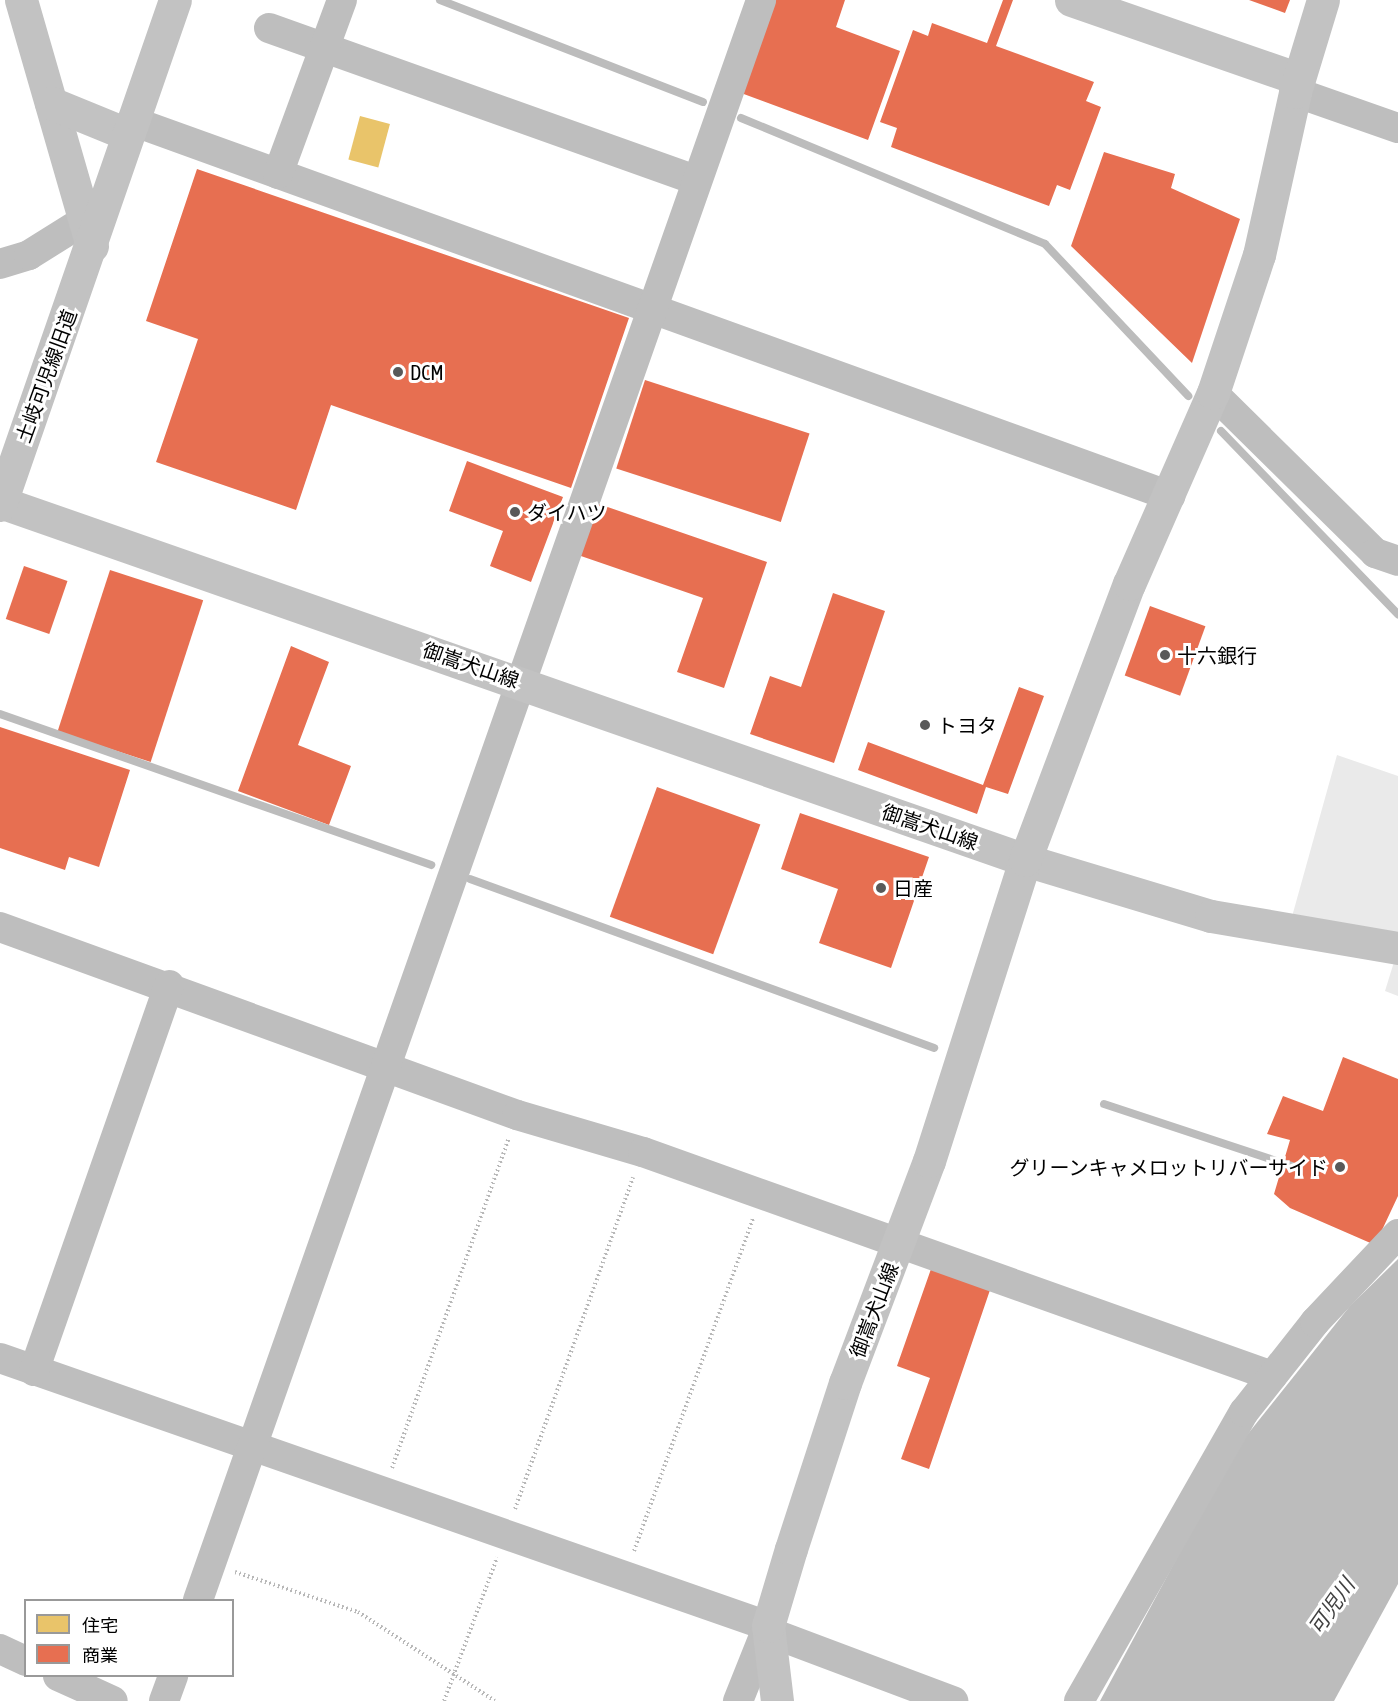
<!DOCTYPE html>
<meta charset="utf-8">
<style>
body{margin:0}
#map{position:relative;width:1398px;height:1701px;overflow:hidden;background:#fff;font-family:"Asap Condensed","Noto Sans JP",sans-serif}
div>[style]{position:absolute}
.green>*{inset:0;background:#eaeaea}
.water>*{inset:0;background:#bcbcbc}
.homes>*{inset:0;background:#e9c46a;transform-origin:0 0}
.shops>*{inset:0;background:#e76f51;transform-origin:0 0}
.stream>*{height:8px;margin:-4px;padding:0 4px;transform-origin:4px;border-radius:4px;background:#bcbcbc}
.path>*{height:4px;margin-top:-2px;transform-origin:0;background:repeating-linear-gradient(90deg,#b8b8b8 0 1.5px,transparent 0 4.5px)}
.street>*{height:30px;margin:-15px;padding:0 15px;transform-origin:15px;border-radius:15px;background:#bebebe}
.secondary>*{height:33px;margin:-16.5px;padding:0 16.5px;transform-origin:16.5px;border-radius:16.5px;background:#c2c2c2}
.dots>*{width:16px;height:16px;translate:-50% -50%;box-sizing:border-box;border:3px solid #fff;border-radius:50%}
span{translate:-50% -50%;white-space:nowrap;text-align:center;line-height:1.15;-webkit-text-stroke:6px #fff;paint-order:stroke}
.poi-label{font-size:20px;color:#000}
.left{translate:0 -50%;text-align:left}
.right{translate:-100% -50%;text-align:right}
.street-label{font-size:20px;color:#000}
.water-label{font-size:21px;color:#414141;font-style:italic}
.legend{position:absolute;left:24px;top:1599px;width:210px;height:78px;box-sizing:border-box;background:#fff;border:2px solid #999;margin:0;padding:8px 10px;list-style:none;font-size:18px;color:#000}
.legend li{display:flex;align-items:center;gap:12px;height:30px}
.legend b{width:30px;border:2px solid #999}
</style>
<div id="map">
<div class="green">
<div style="clip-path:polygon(1337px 755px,1398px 776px,1398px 948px,1288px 931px)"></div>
<div style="clip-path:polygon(1398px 949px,1398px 996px,1385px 991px)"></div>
</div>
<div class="water">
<div style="clip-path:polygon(1398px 1259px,1398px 1584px,1334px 1701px,1100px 1701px,1235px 1450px,1350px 1306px)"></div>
</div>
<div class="homes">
<div style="left:360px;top:116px;width:31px;height:45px;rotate:15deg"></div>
</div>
<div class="shops">
<div style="clip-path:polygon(775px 0,845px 0,836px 27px,900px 51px,868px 140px,741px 93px)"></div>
<div style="clip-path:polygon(1003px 0,1013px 0,996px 46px,1094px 82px,1086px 101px,1101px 107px,1070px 190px,1057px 185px,1049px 206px,891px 147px,897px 128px,880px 122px,913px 30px,928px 36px,932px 23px,987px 43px)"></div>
<div style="clip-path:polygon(1249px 0,1290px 0,1285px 13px)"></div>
<div style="clip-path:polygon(1104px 152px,1175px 174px,1171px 188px,1240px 219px,1192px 363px,1071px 246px)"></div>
<div style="clip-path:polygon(197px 169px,629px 318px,571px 488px,331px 405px,296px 510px,156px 462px,198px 339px,146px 321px)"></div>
<div style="left:645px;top:380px;width:173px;height:93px;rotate:18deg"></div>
<div style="clip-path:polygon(467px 461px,563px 497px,531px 582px,490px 566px,503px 531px,449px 511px)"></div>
<div style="clip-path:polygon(596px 503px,767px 562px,724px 688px,677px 672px,703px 598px,578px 555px)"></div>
<div style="left:24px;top:566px;width:46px;height:56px;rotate:19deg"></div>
<div style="left:110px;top:570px;width:98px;height:170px;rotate:18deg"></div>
<div style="clip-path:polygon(833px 593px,885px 611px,834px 763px,750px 734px,770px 676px,801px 687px)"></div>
<div style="left:1150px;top:606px;width:59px;height:74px;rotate:20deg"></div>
<div style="clip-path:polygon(291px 646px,329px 662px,298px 745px,351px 766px,329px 825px,238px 791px)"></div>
<div style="clip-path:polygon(1019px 687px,1044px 696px,1008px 794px,986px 787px,977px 814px,858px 770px,868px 742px,983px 785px)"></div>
<div style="clip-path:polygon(0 727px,130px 770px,99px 867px,69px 857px,65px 870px,0 848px)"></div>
<div style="left:657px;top:787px;width:110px;height:138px;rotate:20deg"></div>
<div style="clip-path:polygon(800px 813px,929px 857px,891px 968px,819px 943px,838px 889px,781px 869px)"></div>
<div style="clip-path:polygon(1343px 1057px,1398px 1079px,1398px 1196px,1375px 1245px,1290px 1208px,1274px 1194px,1290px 1140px,1267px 1134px,1283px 1096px,1323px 1111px)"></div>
<div style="clip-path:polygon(931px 1269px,990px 1290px,929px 1469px,901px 1459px,930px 1378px,897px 1366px)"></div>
</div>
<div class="stream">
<div style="left:440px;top:0;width:282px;rotate:21.2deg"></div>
<div style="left:741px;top:118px;width:329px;rotate:22.5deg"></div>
<div style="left:1045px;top:244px;width:209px;rotate:46.7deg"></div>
<div style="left:1221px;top:431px;width:255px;rotate:46deg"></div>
<div style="left:0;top:714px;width:457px;rotate:19.3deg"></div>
<div style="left:470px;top:879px;width:494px;rotate:20deg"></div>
<div style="left:1104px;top:1104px;width:198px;rotate:18.3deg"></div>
</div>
<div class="path">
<div style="left:392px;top:1468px;width:350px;rotate:-70.5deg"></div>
<div style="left:515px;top:1509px;width:352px;rotate:-70.4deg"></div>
<div style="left:634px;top:1551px;width:353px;rotate:-70.3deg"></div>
<div style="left:235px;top:1572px;width:129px;rotate:18deg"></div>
<div style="left:358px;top:1612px;width:163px;rotate:33deg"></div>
<div style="left:444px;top:1701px;width:153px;rotate:-69.7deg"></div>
</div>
<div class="street">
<div style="left:269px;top:28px;width:454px;rotate:19.6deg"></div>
<div style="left:1295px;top:92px;width:109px;rotate:19.3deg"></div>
<div style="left:132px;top:121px;width:1104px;rotate:19.86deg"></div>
<div style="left:278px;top:174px;width:185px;rotate:-69.8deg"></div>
<div style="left:0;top:264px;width:30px;rotate:-17deg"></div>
<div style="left:29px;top:255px;width:66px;rotate:-32deg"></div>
<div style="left:1213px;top:393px;width:228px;rotate:44.6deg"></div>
<div style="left:1375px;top:553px;width:24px;rotate:19deg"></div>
<div style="left:0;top:927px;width:550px;rotate:19.98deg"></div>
<div style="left:517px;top:1115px;width:131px;rotate:16.4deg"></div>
<div style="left:643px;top:1152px;width:668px;rotate:19.6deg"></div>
<div style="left:0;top:1358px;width:813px;rotate:19.24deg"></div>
<div style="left:768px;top:1626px;width:81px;rotate:111.8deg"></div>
<div style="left:34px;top:1371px;width:409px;rotate:-70.7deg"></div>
<div style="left:198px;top:1600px;width:1696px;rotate:-70.61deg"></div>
<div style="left:769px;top:1632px;width:197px;rotate:20.6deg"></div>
<div style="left:0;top:1649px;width:29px;rotate:25deg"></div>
<div style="left:58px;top:1676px;width:60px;rotate:24.4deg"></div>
<div style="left:164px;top:1701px;width:27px;rotate:-70deg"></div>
<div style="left:1079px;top:1701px;width:333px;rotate:-60.3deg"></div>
<div style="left:1244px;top:1412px;width:115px;rotate:-51.7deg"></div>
<div style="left:1315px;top:1322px;width:121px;rotate:-46.7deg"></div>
</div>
<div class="secondary">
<div style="left:21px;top:0;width:256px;rotate:73.9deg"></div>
<div style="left:1071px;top:0;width:241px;rotate:19.1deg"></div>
<div style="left:51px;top:103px;width:82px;rotate:22.2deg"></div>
<div style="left:0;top:502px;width:1086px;rotate:19.25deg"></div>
<div style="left:1025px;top:860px;width:194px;rotate:16.8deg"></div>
<div style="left:1211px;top:916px;width:190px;rotate:9.7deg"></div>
<div style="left:0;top:505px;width:534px;rotate:-70.89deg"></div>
<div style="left:777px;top:1701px;width:76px;rotate:-96.8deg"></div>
<div style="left:768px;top:1626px;width:80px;rotate:-73.4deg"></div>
<div style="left:791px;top:1549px;width:175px;rotate:-72deg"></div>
<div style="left:845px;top:1383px;width:237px;rotate:-69.3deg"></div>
<div style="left:929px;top:1161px;width:316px;rotate:-72.3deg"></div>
<div style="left:1025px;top:860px;width:295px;rotate:-69.4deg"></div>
<div style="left:1129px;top:584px;width:209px;rotate:-66.3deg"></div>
<div style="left:1213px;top:393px;width:145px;rotate:-71.6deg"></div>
<div style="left:1259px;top:255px;width:167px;rotate:-77.5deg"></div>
<div style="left:1295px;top:92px;width:96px;rotate:-73.1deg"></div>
</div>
<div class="dots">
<div style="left:398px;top:372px;background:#595959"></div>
<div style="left:515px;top:512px;background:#595959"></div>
<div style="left:1165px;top:655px;background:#595959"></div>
<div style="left:925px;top:725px;background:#595959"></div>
<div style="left:881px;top:888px;background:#595959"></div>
<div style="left:1340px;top:1167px;background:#595959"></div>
</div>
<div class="poi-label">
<span class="left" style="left:410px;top:372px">DCM</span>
<span class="left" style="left:527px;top:512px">ダイハツ</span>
<span class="left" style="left:1177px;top:655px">十六銀行</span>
<span class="left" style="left:937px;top:725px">トヨタ</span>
<span class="left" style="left:893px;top:888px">日産</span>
<span class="right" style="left:1328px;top:1167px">グリーンキャメロットリバーサイド</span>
</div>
<div class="street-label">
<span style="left:46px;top:376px;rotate:-70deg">土岐可児線旧道</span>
<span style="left:471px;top:665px;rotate:19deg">御嵩犬山線</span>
<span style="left:930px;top:827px;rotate:19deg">御嵩犬山線</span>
<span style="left:874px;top:1310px;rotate:-69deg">御嵩犬山線</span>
</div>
<div class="water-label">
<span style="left:1331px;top:1606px;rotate:-55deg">可児川</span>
</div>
<ul class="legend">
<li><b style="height:16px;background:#e9c46a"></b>住宅</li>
<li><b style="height:16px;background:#e76f51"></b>商業</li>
</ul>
</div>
